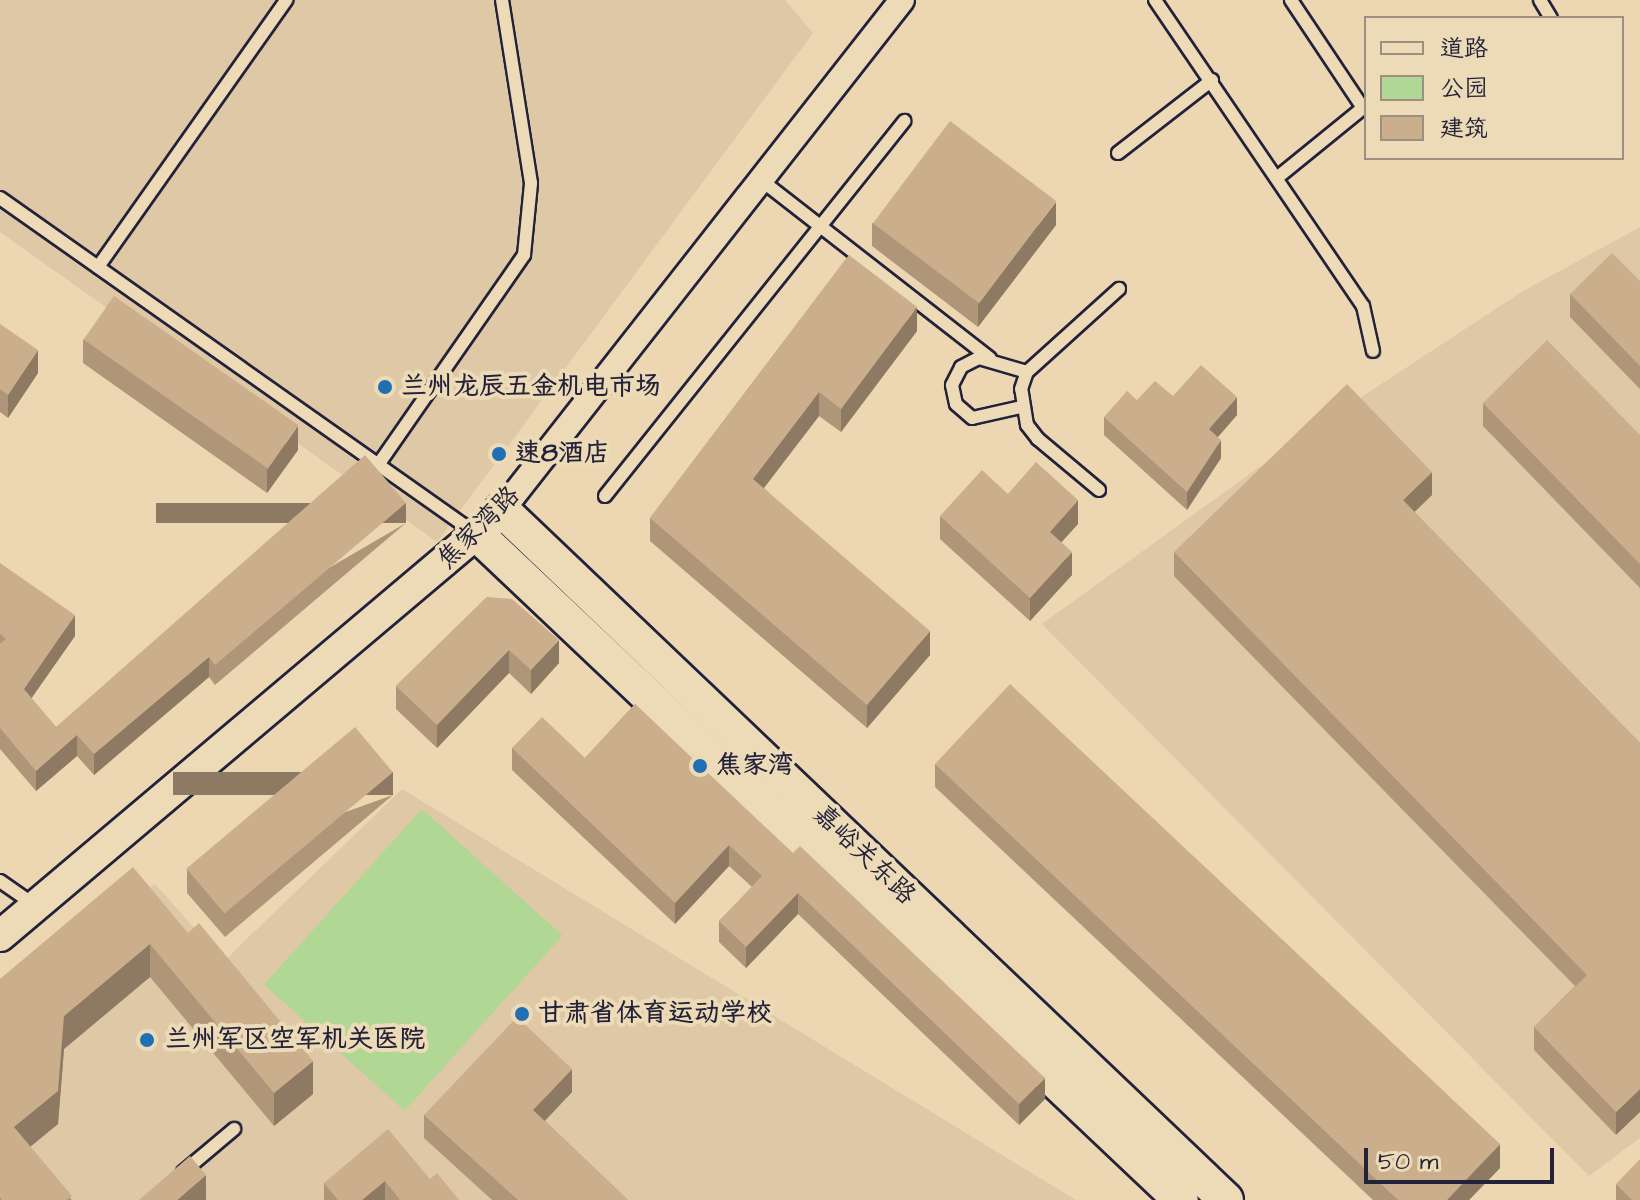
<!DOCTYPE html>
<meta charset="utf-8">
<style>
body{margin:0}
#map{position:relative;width:1640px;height:1200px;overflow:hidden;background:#edd7b2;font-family:"Architects Daughter","LXGW WenKai TC",sans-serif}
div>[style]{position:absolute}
.built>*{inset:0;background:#dfc8a5}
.green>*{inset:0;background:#b0d793;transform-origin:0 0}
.roads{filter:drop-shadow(2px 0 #22223b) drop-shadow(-2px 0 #22223b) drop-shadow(0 2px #22223b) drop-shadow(0 -2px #22223b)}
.service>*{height:12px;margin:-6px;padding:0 6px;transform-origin:6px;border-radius:6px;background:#eddab7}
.minor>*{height:24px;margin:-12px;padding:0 12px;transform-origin:12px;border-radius:12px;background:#eddab7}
.tertiary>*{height:30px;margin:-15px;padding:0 15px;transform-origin:15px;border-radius:15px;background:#eddab7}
.secondary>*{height:34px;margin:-17px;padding:0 17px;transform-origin:17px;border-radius:17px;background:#eddab7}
.wall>*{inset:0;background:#af9679}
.shaded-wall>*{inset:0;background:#8e7a63;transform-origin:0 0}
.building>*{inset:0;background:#cbaf8d;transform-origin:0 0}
.dots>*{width:22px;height:22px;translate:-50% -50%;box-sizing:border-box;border:4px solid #eddab7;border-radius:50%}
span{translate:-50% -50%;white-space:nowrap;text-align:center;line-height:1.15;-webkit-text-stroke:8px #eddab7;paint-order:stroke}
.poi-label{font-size:26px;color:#22223b;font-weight:700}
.left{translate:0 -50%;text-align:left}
.street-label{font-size:26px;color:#22223b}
.legend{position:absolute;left:1364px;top:16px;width:260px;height:144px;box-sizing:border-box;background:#eddab7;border:2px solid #9c9085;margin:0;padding:10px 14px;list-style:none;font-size:24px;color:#22223b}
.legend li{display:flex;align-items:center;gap:16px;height:40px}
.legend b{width:40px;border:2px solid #9c9085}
.scale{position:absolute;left:1364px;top:1148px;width:190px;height:36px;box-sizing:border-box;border:4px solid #22223b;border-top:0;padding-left:10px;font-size:24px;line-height:28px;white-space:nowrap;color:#22223b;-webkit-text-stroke:6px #eddab7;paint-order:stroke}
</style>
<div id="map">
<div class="built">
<div style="clip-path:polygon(0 0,785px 0,813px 33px,437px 542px,0 232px)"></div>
<div style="clip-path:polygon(1640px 227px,1640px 1138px,1589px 1176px,1042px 624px,1302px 436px,1523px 291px)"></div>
<div style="clip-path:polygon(402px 789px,1076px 1200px,0 1200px,0 1011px,155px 884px,224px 961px)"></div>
</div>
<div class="green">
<div style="left:422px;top:809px;width:189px;height:236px;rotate:42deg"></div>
</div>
<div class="roads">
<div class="service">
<div style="left:1155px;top:0;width:370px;rotate:55.8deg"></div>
<div style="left:1363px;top:306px;width:46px;rotate:77.5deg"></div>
<div style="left:1540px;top:0;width:21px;rotate:59deg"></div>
<div style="left:1118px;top:153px;width:119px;rotate:-37.8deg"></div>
<div style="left:1278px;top:177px;width:109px;rotate:-39.1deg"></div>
<div style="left:1363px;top:108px;width:130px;rotate:-123.7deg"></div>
<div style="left:761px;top:180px;width:290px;rotate:37.9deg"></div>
<div style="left:0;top:198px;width:581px;rotate:35.19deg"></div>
<div style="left:98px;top:267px;width:327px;rotate:-54.8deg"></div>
<div style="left:1021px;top:407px;width:50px;rotate:167.3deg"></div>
<div style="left:972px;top:418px;width:21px;rotate:-139deg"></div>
<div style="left:956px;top:404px;width:19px;rotate:-102deg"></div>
<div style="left:952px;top:385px;width:20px;rotate:-63deg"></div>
<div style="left:961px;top:367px;width:20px;rotate:-27deg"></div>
<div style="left:979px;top:358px;width:50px;rotate:16.3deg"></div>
<div style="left:378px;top:465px;width:256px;rotate:-55.2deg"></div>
<div style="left:524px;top:255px;width:72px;rotate:-84.4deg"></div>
<div style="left:531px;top:183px;width:185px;rotate:-99deg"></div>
<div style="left:1099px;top:490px;width:80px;rotate:-140.1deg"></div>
<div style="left:1038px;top:439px;width:18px;rotate:-128deg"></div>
<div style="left:1027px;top:425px;width:36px;rotate:-99deg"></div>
<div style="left:1021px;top:389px;width:18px;rotate:-71deg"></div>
<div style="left:1027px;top:372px;width:124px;rotate:-42.1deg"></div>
<div style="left:605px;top:496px;width:480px;rotate:-51.4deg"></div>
<div style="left:0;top:881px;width:44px;rotate:34.8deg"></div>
<div style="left:183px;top:1172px;width:67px;rotate:-40.1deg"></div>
</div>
<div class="minor">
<div style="left:502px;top:510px;width:648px;rotate:-51.89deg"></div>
</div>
<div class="tertiary">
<div style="left:0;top:936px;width:648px;rotate:-40.18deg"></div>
</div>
<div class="secondary">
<div style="left:502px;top:510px;width:1000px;rotate:43.62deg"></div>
<div style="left:479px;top:536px;width:966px;rotate:43.41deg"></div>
</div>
</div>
<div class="wall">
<div style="clip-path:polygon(872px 223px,1056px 225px,978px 327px,872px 246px)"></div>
<div style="clip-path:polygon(849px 255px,917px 331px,841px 432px,819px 416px,764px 488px,930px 655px,867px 728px,650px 541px,650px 518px)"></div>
<div style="clip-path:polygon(1640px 281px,1640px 389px,1570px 317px,1570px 294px)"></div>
<div style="clip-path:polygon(0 324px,38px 373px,8px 418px,0 412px)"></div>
<div style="clip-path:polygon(83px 339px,298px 450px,267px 493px,83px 363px)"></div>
<div style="clip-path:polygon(1173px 396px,1237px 415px,1218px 437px,1221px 458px,1187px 510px,1104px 435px,1104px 417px)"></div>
<div style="clip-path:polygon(1483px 403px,1640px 435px,1640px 588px,1483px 426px)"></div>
<div style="clip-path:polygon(1008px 494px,1078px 524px,1061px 542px,1072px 575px,1030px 621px,940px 539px,940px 516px)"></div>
<div style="clip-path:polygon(1432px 495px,1414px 512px,1640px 743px,1616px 1135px,1534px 1050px,1534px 1027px,1575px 986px,1174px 576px,1174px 552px)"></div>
<div style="clip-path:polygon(406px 523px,215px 685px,209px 677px,94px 775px,77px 756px,36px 791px,0 749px,0 563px,75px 636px,31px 698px,56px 727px)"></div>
<div style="clip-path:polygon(487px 597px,559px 663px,531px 694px,509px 673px,437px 748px,396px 709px,396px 686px)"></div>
<div style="clip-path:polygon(635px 704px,1045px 1099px,1019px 1125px,798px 914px,746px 968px,719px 942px,719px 921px,752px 887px,729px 866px,675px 924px,512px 770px,512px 748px,585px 758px)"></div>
<div style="clip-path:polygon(935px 764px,1500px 1168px,1469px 1200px,1373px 1200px,935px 787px)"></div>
<div style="clip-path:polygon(393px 795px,225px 937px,187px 893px,187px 869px)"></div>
<div style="clip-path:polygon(188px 933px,313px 1094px,274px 1126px,150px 977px,64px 1049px,58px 1124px,30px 1147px,72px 1200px,0 1200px,0 979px)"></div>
<div style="clip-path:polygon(572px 1092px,545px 1121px,628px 1200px,492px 1200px,424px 1138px,424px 1115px)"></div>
<div style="clip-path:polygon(430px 1179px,459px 1200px,324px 1200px,324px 1183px)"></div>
<div style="clip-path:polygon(1616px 1184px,1640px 1200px,1616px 1200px)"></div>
</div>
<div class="shaded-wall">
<div style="clip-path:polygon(1056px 202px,1056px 225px,978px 327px,978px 304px)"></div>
<div style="clip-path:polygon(917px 307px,917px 331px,841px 432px,841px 409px)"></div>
<div style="clip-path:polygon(38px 350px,38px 373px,8px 418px,8px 395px)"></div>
<div style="clip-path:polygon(819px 392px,819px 416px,753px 502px,753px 479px)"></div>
<div style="clip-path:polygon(1237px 397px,1237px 415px,1209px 447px,1209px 429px)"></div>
<div style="clip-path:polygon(298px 426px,298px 450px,267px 493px,267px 470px)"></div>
<div style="clip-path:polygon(1221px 440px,1221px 458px,1187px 510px,1187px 492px)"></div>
<div style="clip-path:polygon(1432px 472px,1432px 495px,1403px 523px,1403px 500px)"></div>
<div style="clip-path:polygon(1078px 500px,1078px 524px,1050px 555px,1050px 532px)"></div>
<div style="left:406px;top:503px;width:20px;height:250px;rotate:90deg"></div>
<div style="clip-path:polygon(1072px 552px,1072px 575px,1030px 621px,1030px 598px)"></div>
<div style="clip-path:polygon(75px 615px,75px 636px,24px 709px,24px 689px)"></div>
<div style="clip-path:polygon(930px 631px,930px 655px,867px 728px,867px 705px)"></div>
<div style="clip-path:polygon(559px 640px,559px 663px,531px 694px,531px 670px)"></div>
<div style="clip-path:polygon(509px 650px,509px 673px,437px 748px,437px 725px)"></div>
<div style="clip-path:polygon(209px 657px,209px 677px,94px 775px,94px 754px)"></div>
<div style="clip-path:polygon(77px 735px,77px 756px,36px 791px,36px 771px)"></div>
<div style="left:393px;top:772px;width:23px;height:220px;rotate:90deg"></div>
<div style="clip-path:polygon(729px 845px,729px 866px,675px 924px,675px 903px)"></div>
<div style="clip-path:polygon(798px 893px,798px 914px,746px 968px,746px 947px)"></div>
<div style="clip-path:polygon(150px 944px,150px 977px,64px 1049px,58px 1124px,14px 1160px,14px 1127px,64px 1016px)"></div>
<div style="clip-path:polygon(313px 1061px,313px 1094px,274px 1126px,274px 1093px)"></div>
<div style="clip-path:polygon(572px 1069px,572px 1092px,533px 1133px,533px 1110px)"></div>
<div style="clip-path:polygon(1045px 1078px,1045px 1099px,1019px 1125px,1019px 1104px)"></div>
<div style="clip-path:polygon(1640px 1089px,1640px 1112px,1616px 1135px,1616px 1112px)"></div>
<div style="clip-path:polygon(1500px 1144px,1500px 1168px,1469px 1200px,1447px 1200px)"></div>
<div style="clip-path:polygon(206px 1175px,206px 1200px,177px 1200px)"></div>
<div style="clip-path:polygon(385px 1181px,385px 1200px,362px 1200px)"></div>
</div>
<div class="building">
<div style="left:950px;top:121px;width:133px;height:128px;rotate:37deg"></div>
<div style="clip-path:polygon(1612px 253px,1640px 281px,1640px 366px,1570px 294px)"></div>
<div style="clip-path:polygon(849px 255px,917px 307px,841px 409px,819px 392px,753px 479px,930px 631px,867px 705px,650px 518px)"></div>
<div style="left:114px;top:296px;width:225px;height:53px;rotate:35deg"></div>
<div style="clip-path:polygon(0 324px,38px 350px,8px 395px,0 389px)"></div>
<div style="clip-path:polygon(1547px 340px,1640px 435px,1640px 564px,1483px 403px)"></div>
<div style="clip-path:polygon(1201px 365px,1237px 397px,1209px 429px,1221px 440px,1187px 492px,1104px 417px,1127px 391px,1137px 400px,1155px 381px,1173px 396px)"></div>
<div style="clip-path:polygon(1347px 384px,1432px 472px,1403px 500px,1640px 743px,1640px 1089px,1616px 1112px,1534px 1027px,1587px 975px,1174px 552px)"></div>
<div style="clip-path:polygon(365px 455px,406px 503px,215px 665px,209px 657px,94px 754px,77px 735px,36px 771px,0 728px,0 644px,6px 639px,0 634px,0 563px,75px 615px,24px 689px,56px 727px)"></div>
<div style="clip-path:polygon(1036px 462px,1078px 500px,1050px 532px,1072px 552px,1030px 598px,940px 516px,982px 470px,1008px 494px)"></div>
<div style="clip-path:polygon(487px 597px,512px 599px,559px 640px,531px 670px,509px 650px,437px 725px,396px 686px)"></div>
<div style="clip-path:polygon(1010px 684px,1500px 1144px,1447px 1200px,1398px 1200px,935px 764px)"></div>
<div style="clip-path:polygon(635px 704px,793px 853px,800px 846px,1045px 1078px,1019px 1104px,798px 893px,746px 947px,719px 921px,762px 876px,729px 845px,675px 903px,512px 748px,542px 717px,585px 758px)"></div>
<div style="left:355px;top:727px;width:59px;height:220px;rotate:50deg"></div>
<div style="clip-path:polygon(133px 867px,188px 933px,199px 923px,313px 1061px,274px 1093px,150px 944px,64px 1016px,58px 1091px,14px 1127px,72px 1196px,66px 1200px,2px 1200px,0 1197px,0 979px)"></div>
<div style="clip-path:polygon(517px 1017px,572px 1069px,533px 1110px,628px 1200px,518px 1200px,424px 1115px)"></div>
<div style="clip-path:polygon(388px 1129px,430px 1179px,437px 1173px,459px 1200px,400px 1200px,385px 1181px,362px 1200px,338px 1200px,324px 1183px)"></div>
<div style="clip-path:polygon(190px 1156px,206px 1175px,177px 1200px,139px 1200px)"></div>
<div style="clip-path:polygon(1640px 1159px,1640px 1200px,1632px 1200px,1616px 1184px)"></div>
</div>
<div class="dots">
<div style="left:385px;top:387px;background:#1f6fb2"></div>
<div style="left:499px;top:454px;background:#1f6fb2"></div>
<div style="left:700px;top:766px;background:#1f6fb2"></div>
<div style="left:522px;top:1014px;background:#1f6fb2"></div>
<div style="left:147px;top:1040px;background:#1f6fb2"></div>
</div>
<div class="poi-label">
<span class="left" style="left:401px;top:387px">兰州龙辰五金机电市场</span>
<span class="left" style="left:515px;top:454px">速8酒店</span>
<span class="left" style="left:716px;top:766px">焦家湾</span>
<span class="left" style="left:538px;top:1014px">甘肃省体育运动学校</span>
<span class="left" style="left:165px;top:1040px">兰州军区空军机关医院</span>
</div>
<div class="street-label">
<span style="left:479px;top:528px;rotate:-45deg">焦家湾路</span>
<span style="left:864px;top:855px;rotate:44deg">嘉峪关东路</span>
</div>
<ul class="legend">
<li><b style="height:10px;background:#eddab7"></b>道路</li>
<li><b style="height:22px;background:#b0d793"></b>公园</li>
<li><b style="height:22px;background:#cbaf8d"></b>建筑</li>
</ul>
<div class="scale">50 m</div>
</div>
